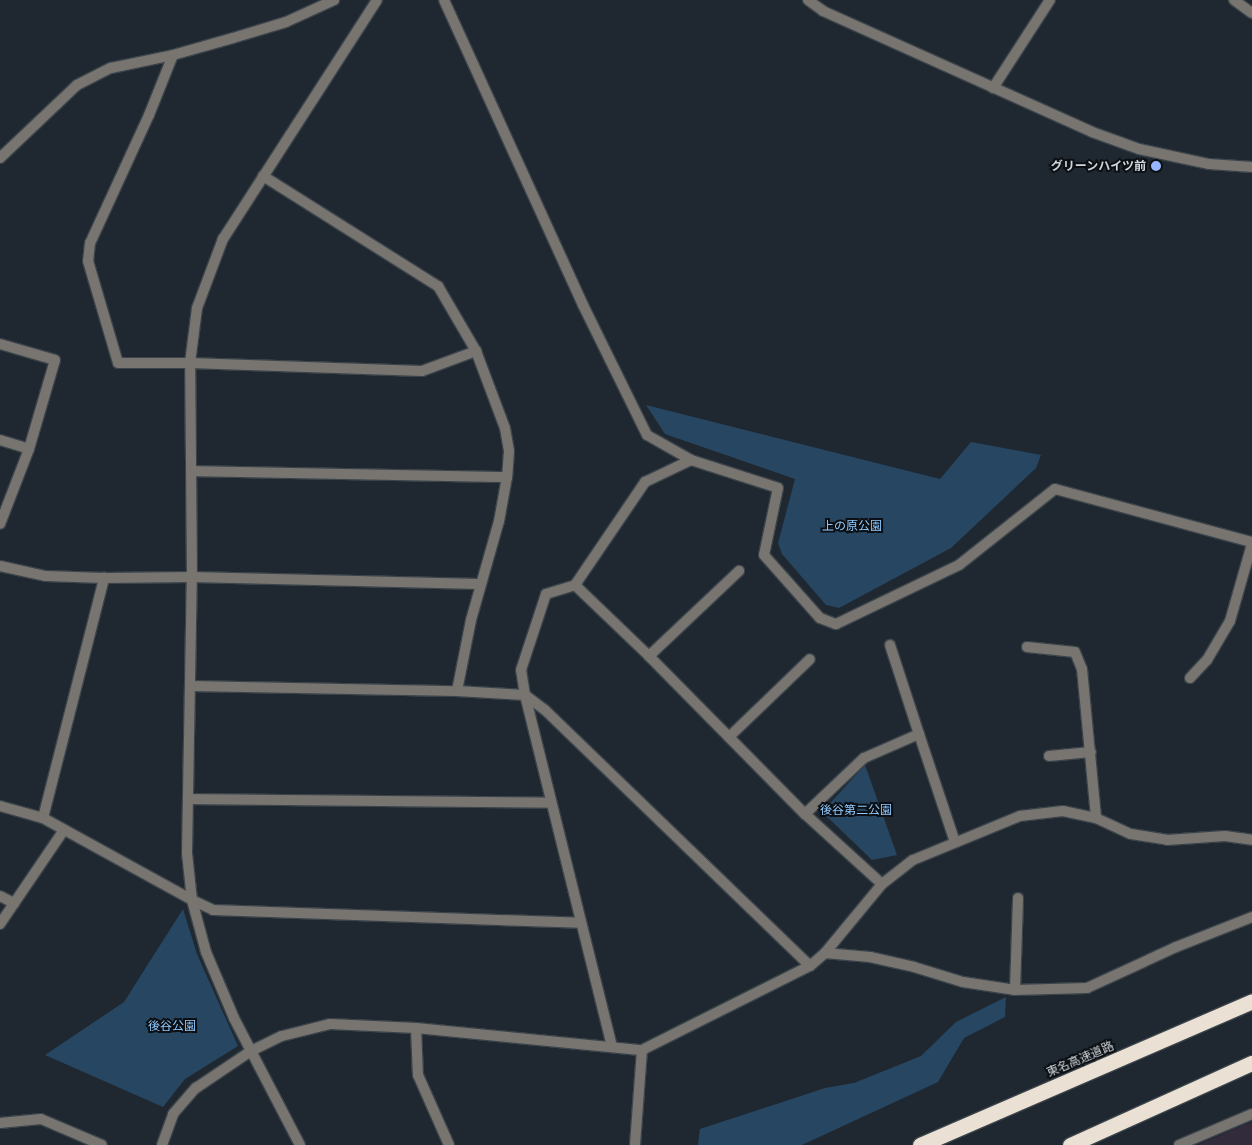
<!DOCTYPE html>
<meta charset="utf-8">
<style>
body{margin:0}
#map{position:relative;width:1252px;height:1145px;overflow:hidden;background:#1f2830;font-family:Manrope,"Noto Sans JP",sans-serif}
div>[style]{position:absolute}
.medical>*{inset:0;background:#312b3b}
.green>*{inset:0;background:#274662}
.roads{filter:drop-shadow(1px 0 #3b444b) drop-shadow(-1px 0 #3b444b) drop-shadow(0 1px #3b444b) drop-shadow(0 -1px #3b444b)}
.service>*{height:10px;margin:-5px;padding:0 5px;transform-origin:5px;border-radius:5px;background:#78746f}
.minor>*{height:10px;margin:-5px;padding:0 5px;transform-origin:5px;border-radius:5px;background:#78746f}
.tertiary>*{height:10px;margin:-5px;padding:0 5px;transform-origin:5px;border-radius:5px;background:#78746f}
.motorway>*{height:15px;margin:-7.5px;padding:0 7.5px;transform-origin:7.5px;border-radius:7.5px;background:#ebe0d4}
.dots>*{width:14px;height:14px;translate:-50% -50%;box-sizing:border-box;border:2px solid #0c1014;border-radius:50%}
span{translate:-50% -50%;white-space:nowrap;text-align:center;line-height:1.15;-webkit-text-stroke:4px #0c1014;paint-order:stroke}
.poi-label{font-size:12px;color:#cfd5da;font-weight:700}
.right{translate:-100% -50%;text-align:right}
.park-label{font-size:12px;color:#8fc9fe}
.street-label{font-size:12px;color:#cfd5da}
</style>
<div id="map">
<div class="medical">
<div style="clip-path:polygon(1252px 1123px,1252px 1145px,1198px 1145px,1246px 1124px)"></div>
</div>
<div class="green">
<div style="clip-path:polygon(646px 405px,940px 479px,971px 442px,1041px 455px,1036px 468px,951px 548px,839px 608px,826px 605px,782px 554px,778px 543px,795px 479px,665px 434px)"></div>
<div style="clip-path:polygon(865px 765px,897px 855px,872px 860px,822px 812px)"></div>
<div style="clip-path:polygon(183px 909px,197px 954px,238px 1046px,185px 1079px,163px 1107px,45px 1055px,124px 1002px)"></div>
<div style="clip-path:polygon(1006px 997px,1005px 1017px,964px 1038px,938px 1082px,802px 1145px,698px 1145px,700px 1129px,825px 1088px,854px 1083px,921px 1056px,956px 1022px)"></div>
</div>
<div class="roads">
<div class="service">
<div style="left:575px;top:585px;width:125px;rotate:-55.8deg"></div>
<div style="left:645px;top:482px;width:51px;rotate:-25.6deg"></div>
<div style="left:890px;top:645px;width:94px;rotate:72deg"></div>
<div style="left:649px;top:656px;width:124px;rotate:-43.4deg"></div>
<div style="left:1190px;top:678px;width:25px;rotate:-47deg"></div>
<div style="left:1207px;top:660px;width:45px;rotate:-59.5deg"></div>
<div style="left:1230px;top:621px;width:80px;rotate:-74.1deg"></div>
<div style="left:525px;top:695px;width:25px;rotate:37deg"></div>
<div style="left:545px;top:710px;width:368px;rotate:44deg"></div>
<div style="left:729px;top:737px;width:112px;rotate:-43.9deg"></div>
<div style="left:1049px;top:756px;width:42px;rotate:-5.4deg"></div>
<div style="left:1015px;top:990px;width:92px;rotate:-88.1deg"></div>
</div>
<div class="minor">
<div style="left:444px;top:0;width:335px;rotate:65.5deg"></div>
<div style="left:583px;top:305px;width:145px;rotate:63.8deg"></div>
<div style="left:647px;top:435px;width:51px;rotate:29.6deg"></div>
<div style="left:691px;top:460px;width:91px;rotate:17.8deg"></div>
<div style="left:778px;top:488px;width:68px;rotate:101.8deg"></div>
<div style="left:764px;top:555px;width:84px;rotate:48.4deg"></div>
<div style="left:820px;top:618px;width:17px;rotate:21deg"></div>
<div style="left:836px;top:624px;width:136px;rotate:-25.6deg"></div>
<div style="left:959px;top:565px;width:122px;rotate:-38.4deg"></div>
<div style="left:1055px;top:489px;width:204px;rotate:15.1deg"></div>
<div style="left:173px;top:55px;width:65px;rotate:111.8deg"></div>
<div style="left:149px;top:115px;width:141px;rotate:114.7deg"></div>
<div style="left:90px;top:243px;width:18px;rotate:96deg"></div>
<div style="left:88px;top:261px;width:106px;rotate:73.6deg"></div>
<div style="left:118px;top:363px;width:72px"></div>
<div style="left:190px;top:363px;width:232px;rotate:2deg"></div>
<div style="left:422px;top:371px;width:58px;rotate:-20.3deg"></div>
<div style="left:993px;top:88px;width:105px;rotate:-57.1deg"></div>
<div style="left:0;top:158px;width:106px;rotate:-43.5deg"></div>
<div style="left:77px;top:85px;width:38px;rotate:-27deg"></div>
<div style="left:111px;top:68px;width:63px;rotate:-11.8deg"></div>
<div style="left:173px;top:55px;width:62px;rotate:-15.8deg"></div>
<div style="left:233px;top:38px;width:55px;rotate:-16.8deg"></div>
<div style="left:286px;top:22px;width:53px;rotate:-24.6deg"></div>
<div style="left:263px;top:176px;width:207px;rotate:32.2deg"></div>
<div style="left:438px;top:286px;width:75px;rotate:59.7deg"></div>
<div style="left:476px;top:351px;width:82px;rotate:69.4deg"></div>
<div style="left:505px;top:428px;width:23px;rotate:80deg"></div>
<div style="left:509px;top:451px;width:26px;rotate:94deg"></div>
<div style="left:507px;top:477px;width:45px;rotate:100.3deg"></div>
<div style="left:499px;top:521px;width:103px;rotate:105.8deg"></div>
<div style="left:471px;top:620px;width:72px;rotate:101.2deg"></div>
<div style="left:0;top:344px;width:57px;rotate:16.2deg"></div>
<div style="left:55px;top:360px;width:93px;rotate:106.3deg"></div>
<div style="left:29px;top:449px;width:80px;rotate:111.1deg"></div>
<div style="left:0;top:440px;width:30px;rotate:17deg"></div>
<div style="left:192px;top:471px;width:315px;rotate:1.1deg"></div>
<div style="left:0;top:566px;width:47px;rotate:12.3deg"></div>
<div style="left:46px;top:576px;width:58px;rotate:2deg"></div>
<div style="left:104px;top:578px;width:88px;rotate:-0.7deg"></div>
<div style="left:192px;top:577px;width:287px;rotate:1.4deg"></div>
<div style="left:1027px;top:647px;width:48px;rotate:5.9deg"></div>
<div style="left:1075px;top:652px;width:18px;rotate:68deg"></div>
<div style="left:1082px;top:669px;width:150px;rotate:84.6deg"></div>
<div style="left:190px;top:686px;width:267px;rotate:1.1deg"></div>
<div style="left:457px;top:691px;width:68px;rotate:3.4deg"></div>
<div style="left:525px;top:695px;width:362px;rotate:76.1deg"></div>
<div style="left:525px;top:695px;width:25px;rotate:-99deg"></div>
<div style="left:521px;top:670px;width:80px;rotate:-71.8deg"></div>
<div style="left:546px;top:594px;width:30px;rotate:-17deg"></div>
<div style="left:575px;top:585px;width:103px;rotate:43.8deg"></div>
<div style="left:649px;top:656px;width:222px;rotate:45.4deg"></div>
<div style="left:805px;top:814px;width:104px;rotate:42.3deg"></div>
<div style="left:188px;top:799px;width:362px;rotate:0.6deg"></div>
<div style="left:805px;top:814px;width:81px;rotate:-43.5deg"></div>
<div style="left:864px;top:758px;width:60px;rotate:-23.6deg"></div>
<div style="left:919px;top:734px;width:114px;rotate:71.6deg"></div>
<div style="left:43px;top:818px;width:248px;rotate:-75.7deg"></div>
<div style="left:0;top:896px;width:16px;rotate:27deg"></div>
<div style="left:192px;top:900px;width:23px;rotate:25deg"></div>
<div style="left:213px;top:910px;width:368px;rotate:2deg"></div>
<div style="left:0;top:924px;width:114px;rotate:-55.8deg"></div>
<div style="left:825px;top:953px;width:89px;rotate:-50.4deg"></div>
<div style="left:882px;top:884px;width:39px;rotate:-38deg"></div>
<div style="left:913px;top:860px;width:116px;rotate:-22.4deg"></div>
<div style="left:1020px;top:816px;width:43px;rotate:-6.6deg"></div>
<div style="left:1063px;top:811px;width:34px;rotate:12deg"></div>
<div style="left:1096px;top:818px;width:38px;rotate:25deg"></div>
<div style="left:1131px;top:834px;width:36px;rotate:9deg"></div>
<div style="left:1167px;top:840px;width:58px;rotate:-3.9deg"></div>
<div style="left:1225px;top:836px;width:27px;rotate:8deg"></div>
<div style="left:416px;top:1028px;width:47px;rotate:87.6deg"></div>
<div style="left:418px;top:1075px;width:77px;rotate:66.1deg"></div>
<div style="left:0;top:1123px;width:41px;rotate:-5.6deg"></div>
<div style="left:41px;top:1119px;width:66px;rotate:23.1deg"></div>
<div style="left:162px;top:1145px;width:33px;rotate:-70deg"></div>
<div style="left:173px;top:1114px;width:35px;rotate:-49deg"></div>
<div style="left:196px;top:1088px;width:66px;rotate:-33.9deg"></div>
<div style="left:251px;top:1051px;width:34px;rotate:-26deg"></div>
<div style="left:282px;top:1036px;width:49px;rotate:-14deg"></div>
<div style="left:330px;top:1024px;width:86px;rotate:2.7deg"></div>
<div style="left:416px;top:1028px;width:227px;rotate:5.6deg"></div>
<div style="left:642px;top:1050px;width:188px;rotate:-26.6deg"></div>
<div style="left:810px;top:966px;width:20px;rotate:-41deg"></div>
<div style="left:825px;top:953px;width:45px;rotate:5.1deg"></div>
<div style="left:870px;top:957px;width:45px;rotate:12.8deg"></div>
<div style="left:914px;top:967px;width:51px;rotate:17deg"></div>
<div style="left:963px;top:982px;width:53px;rotate:8.7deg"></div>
<div style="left:1015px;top:990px;width:72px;rotate:-1.6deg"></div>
<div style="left:1087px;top:988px;width:98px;rotate:-24.7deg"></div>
<div style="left:1176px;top:947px;width:82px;rotate:-21.5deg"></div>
<div style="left:635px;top:1145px;width:95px;rotate:-85.8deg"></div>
<div style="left:1179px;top:1145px;width:79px;rotate:-23deg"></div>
</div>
<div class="tertiary">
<div style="left:808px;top:0;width:19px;rotate:36deg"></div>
<div style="left:823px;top:11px;width:295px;rotate:24.2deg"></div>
<div style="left:1092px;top:132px;width:50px;rotate:19.9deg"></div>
<div style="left:1139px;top:149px;width:72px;rotate:12.1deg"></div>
<div style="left:1209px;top:164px;width:43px;rotate:4deg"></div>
<div style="left:1234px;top:0;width:22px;rotate:36deg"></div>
<div style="left:0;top:806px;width:45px;rotate:15.6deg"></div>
<div style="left:43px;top:818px;width:170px;rotate:28.8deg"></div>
<div style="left:300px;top:1145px;width:143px;rotate:-117.5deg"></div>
<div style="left:234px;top:1018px;width:72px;rotate:-113deg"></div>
<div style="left:206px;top:952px;width:54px;rotate:-105.1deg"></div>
<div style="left:192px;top:900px;width:47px;rotate:-96.1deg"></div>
<div style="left:187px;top:853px;width:276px;rotate:-89deg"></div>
<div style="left:192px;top:577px;width:214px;rotate:-90.5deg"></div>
<div style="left:190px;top:363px;width:55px;rotate:-82.7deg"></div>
<div style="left:197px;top:308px;width:74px;rotate:-69.4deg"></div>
<div style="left:223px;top:239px;width:284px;rotate:-57.2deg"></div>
</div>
<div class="motorway">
<div style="left:920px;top:1145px;width:362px;rotate:-23.4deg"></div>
<div style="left:1070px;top:1145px;width:200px;rotate:-24.3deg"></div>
</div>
</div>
<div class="dots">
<div style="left:1156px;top:166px;background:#97b6fd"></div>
</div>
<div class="poi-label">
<span class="right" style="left:1146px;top:166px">グリーンハイツ前</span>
</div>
<div class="park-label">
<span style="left:852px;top:526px">上の原公園</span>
<span style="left:856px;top:810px">後谷第二公園</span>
<span style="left:172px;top:1026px">後谷公園</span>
</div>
<div class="street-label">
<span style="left:1080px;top:1059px;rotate:-23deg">東名高速道路</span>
</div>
</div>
